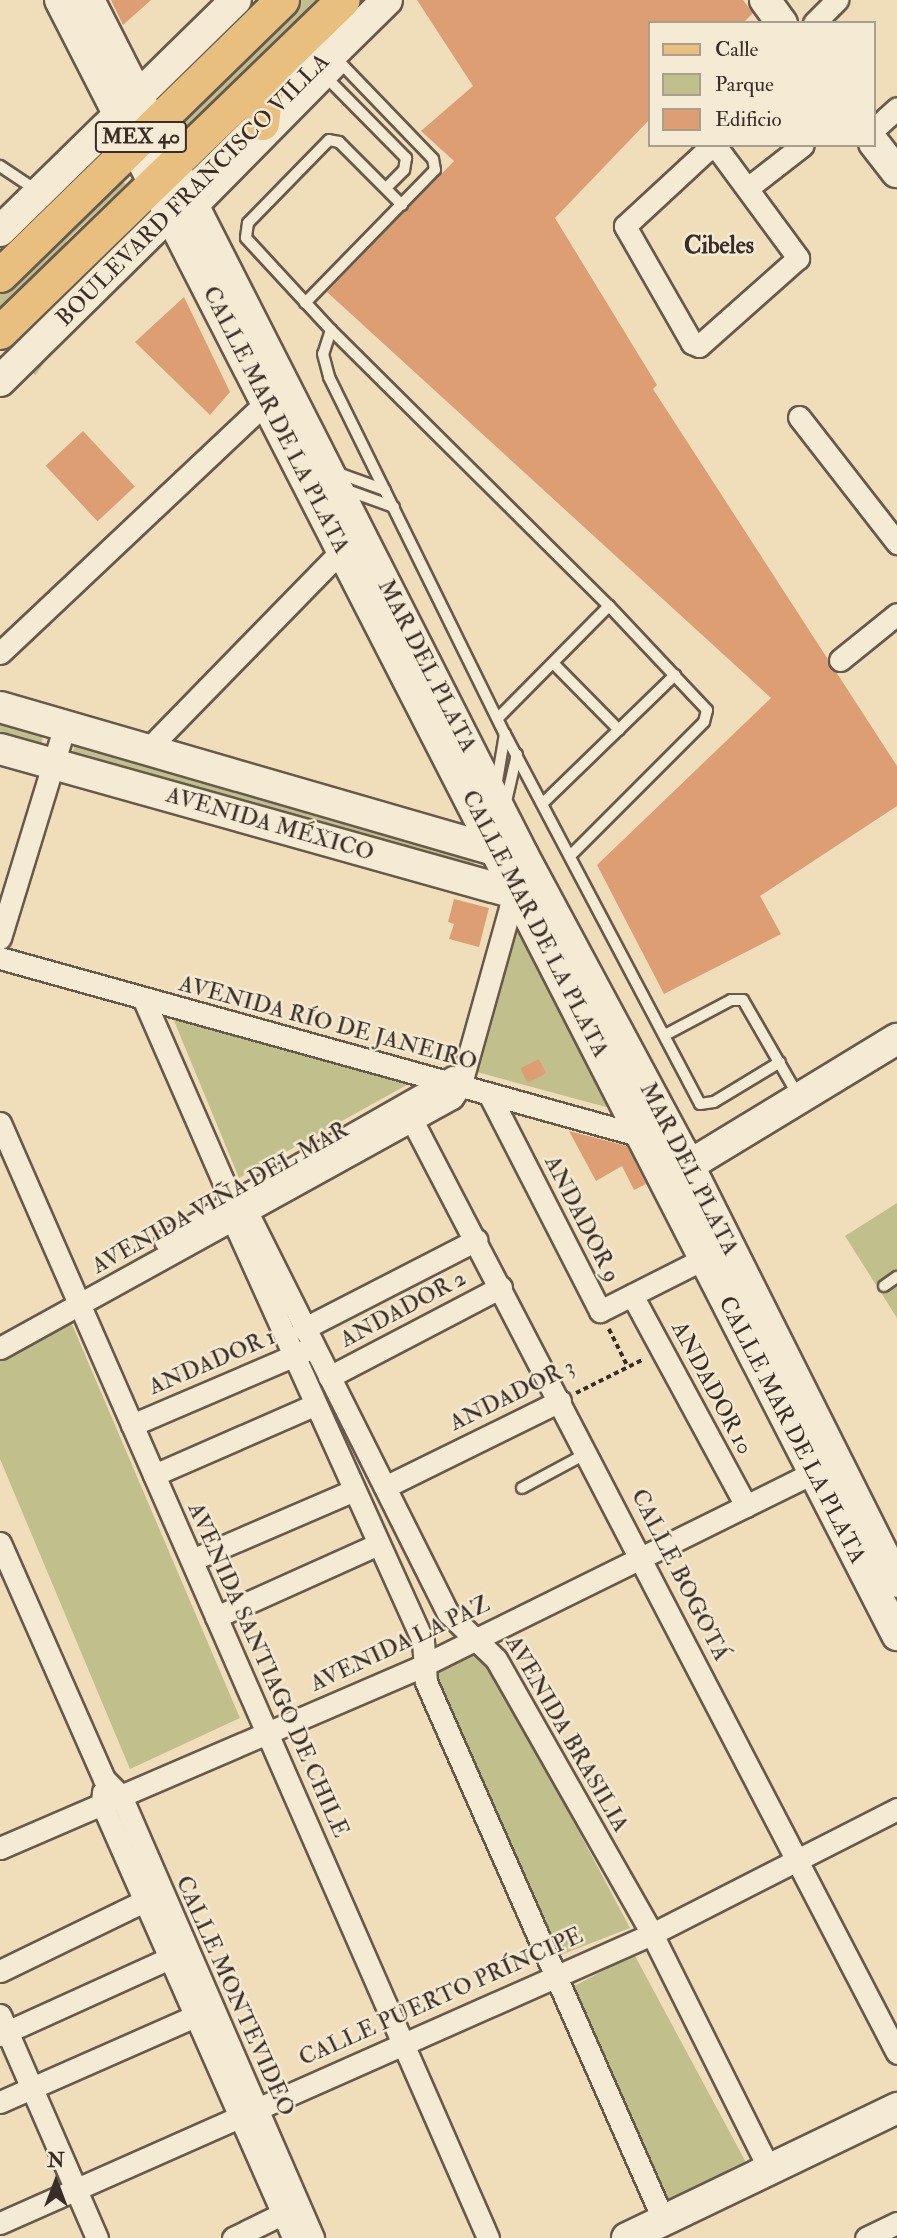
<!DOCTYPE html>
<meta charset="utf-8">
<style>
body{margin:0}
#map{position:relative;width:897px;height:2238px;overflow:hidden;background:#f0debb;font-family:"IM FELL Double Pica",serif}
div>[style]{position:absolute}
.green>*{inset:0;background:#c1bf8b;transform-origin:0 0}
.building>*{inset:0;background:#dd9e73;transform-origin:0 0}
.path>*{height:3.5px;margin-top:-1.75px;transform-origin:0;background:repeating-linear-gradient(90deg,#3a2d28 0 5px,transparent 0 8.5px)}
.roads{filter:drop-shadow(2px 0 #68594d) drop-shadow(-2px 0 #68594d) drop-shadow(0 2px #68594d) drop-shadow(0 -2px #68594d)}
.lane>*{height:10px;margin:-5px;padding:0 5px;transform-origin:5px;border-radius:5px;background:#f5ead3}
.street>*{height:21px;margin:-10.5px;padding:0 10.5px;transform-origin:10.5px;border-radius:10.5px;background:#f5ead3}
.secondary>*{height:30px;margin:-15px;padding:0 15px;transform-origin:15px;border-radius:15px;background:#f5ead3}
.primary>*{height:33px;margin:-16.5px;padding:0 16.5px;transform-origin:16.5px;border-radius:16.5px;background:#e8bf7e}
span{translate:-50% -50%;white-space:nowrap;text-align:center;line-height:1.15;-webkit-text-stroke:5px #f5ead3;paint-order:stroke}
.shield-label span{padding:2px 5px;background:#f5ead3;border:2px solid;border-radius:5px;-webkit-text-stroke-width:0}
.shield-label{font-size:21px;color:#3a2d28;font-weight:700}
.street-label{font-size:23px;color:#3a2d28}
.neighbourhood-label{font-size:24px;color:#3a2d28;font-weight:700}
.legend{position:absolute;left:648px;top:21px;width:228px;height:126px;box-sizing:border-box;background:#f5ead3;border:2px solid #aa9e8f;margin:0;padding:9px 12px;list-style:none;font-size:21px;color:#3a2d28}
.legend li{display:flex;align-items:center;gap:14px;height:35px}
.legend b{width:35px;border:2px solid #aa9e8f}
.north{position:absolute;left:21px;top:2147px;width:70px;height:70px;-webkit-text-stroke:5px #f5ead3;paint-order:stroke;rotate:0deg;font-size:19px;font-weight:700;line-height:28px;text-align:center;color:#3a2d28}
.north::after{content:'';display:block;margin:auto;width:24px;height:32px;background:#3a2d28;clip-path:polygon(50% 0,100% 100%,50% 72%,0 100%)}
</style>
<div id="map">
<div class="green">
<div style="clip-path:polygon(289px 0,323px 0,189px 128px,177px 120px)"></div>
<div style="clip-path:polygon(116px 178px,126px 184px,67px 240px,50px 268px,0 322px,0 290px)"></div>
<div style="left:138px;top:210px;width:14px;height:194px;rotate:36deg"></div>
<div style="clip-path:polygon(0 716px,43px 732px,42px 742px,38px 747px,0 740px)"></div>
<div style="clip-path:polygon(75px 743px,471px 855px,475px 865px,471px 872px,72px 756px)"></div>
<div style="clip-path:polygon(518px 920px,617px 1110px,473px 1071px)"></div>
<div style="clip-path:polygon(170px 1011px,412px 1082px,239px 1178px)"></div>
<div style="clip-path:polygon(879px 1059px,883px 1066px,712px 1172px,707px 1164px)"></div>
<div style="clip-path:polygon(897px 1203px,897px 1318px,845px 1236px)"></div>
<div style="clip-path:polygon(71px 1322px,240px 1718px,130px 1769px,0 1459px,0 1360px)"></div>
<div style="clip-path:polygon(482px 1649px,630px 1928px,558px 1956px,431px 1671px)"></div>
<div style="clip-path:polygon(634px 1954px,749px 2168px,669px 2207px,569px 1989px)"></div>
</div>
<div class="building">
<div style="clip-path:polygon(111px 0,151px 0,123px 25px)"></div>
<div style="clip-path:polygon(417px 0,743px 0,753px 13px,743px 23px,650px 23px,650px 119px,555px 218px,657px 385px,653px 389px,897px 766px,897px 806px,760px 896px,781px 934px,664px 994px,597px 865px,771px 698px,327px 292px,454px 161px,421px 131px,473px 86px)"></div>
<div style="clip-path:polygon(184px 297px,230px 392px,210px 415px,135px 342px)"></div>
<div style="left:83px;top:431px;width:76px;height:51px;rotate:47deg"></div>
<div style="clip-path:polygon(454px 899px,489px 908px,479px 947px,449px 939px,454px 924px,448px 922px)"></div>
<div style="left:539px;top:1059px;width:16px;height:21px;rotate:63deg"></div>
<div style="clip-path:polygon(569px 1131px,627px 1146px,646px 1184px,634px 1190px,622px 1166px,596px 1181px)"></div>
</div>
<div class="path">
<div style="left:609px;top:1329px;width:42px;rotate:63.4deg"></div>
<div style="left:576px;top:1393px;width:76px;rotate:-26.6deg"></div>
</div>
<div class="roads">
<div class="lane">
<div style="left:329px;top:80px;width:110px;rotate:45.4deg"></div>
<div style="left:406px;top:158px;width:12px;rotate:99deg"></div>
<div style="left:404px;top:170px;width:25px;rotate:135deg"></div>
<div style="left:0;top:166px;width:43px;rotate:33.7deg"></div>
<div style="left:402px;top:205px;width:89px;rotate:-135deg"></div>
<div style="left:339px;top:142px;width:10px;rotate:-169deg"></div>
<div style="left:329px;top:140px;width:116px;rotate:134.3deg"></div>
<div style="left:248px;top:223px;width:15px;rotate:98deg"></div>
<div style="left:246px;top:238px;width:125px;rotate:47.3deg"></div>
<div style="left:331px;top:330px;width:392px;rotate:44.8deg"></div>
<div style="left:609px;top:606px;width:143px;rotate:46.7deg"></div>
<div style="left:707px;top:710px;width:12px;rotate:104deg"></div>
<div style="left:704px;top:722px;width:187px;rotate:135deg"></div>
<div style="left:199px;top:213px;width:206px;rotate:-45.4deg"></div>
<div style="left:305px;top:303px;width:186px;rotate:-45.7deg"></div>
<div style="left:435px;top:170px;width:11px;rotate:-100deg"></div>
<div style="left:433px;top:159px;width:143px;rotate:-133.9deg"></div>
<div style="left:331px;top:330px;width:25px;rotate:108deg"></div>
<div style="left:323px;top:354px;width:24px;rotate:75deg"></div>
<div style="left:329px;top:377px;width:398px;rotate:63.8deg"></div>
<div style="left:505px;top:734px;width:418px;rotate:62.2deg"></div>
<div style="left:700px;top:1104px;width:14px;rotate:-8deg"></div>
<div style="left:714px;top:1102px;width:77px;rotate:-31.2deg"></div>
<div style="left:335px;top:472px;width:53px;rotate:19.8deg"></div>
<div style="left:344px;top:489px;width:53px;rotate:19.8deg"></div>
<div style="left:553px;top:663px;width:94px;rotate:45.4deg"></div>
<div style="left:498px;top:718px;width:158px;rotate:-45.3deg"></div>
<div style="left:496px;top:787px;width:54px;rotate:-80.4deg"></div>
<div style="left:543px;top:803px;width:184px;rotate:-44.1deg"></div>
<div style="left:505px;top:806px;width:53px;rotate:-77deg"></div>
<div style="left:665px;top:1035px;width:75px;rotate:-27.9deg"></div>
<div style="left:731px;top:1000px;width:12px"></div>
<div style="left:743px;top:1000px;width:112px;rotate:60deg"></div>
<div style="left:884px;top:1286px;width:16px;rotate:-35deg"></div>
<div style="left:522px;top:1488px;width:74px;rotate:-28.3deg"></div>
</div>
<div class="street">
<div style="left:814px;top:23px;width:33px;rotate:-45deg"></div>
<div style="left:874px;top:129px;width:31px;rotate:-42deg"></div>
<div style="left:717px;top:148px;width:137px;rotate:53.6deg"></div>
<div style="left:798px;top:258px;width:132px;rotate:138.4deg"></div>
<div style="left:699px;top:346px;width:8px;rotate:-157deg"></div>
<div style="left:692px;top:343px;width:135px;rotate:-119.8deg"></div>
<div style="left:625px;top:226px;width:112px;rotate:-42.8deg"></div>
<div style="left:707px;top:150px;width:10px;rotate:-11deg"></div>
<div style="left:749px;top:187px;width:68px;rotate:-37.9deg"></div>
<div style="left:799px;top:417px;width:160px;rotate:52.1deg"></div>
<div style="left:0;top:653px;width:379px;rotate:-43.3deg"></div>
<div style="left:840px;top:660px;width:73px;rotate:-38.9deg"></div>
<div style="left:148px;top:749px;width:278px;rotate:-45.7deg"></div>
<div style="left:0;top:938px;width:222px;rotate:-73deg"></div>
<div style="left:0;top:958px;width:666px;rotate:15.5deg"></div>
<div style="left:144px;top:1000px;width:207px;rotate:66.4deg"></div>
<div style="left:227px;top:1190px;width:17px;rotate:90deg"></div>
<div style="left:227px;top:1207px;width:476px;rotate:65.7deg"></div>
<div style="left:423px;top:1641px;width:41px;rotate:85.8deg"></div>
<div style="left:426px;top:1682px;width:589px;rotate:66.18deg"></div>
<div style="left:489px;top:1094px;width:244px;rotate:62.9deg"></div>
<div style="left:600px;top:1311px;width:118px;rotate:-26.8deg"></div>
<div style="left:413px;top:1122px;width:1049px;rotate:62.53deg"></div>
<div style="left:0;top:1123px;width:1217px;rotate:66.36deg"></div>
<div style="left:227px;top:1190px;width:17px;rotate:36deg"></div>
<div style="left:241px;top:1200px;width:462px;rotate:63.4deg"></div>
<div style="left:448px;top:1613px;width:66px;rotate:43.8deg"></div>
<div style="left:496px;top:1659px;width:316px;rotate:60.4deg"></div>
<div style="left:652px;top:1934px;width:265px;rotate:63.5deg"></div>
<div style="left:165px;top:1241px;width:331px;rotate:-29.7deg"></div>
<div style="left:632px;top:1295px;width:240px;rotate:61.6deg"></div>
<div style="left:303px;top:1329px;width:195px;rotate:-27.2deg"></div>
<div style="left:0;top:1348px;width:517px;rotate:-28.95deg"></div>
<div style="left:452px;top:1098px;width:14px;rotate:-54deg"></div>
<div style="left:460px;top:1087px;width:186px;rotate:-74.4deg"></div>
<div style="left:510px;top:908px;width:19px;rotate:-62deg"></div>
<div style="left:329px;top:1377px;width:194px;rotate:-27.6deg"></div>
<div style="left:132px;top:1425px;width:188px;rotate:-23.2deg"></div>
<div style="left:154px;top:1475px;width:175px;rotate:-23.6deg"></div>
<div style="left:385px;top:1487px;width:195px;rotate:-26.2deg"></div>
<div style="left:0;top:1543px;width:258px;rotate:66.2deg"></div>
<div style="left:104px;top:1779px;width:24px;rotate:45deg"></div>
<div style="left:121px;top:1796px;width:482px;rotate:66.5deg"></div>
<div style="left:192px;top:1560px;width:174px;rotate:-23.3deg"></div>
<div style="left:216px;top:1617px;width:175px;rotate:-24.2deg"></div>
<div style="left:103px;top:1792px;width:12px;rotate:95deg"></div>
<div style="left:102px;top:1804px;width:474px;rotate:66.2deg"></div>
<div style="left:0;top:1848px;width:462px;rotate:-23.3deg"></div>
<div style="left:424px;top:1665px;width:435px;rotate:-26.3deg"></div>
<div style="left:0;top:1971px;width:162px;rotate:-25.9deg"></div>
<div style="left:0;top:2015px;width:243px;rotate:66.5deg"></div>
<div style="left:0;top:2035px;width:187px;rotate:-24.4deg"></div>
<div style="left:0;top:2102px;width:213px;rotate:-23.8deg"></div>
<div style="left:0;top:2223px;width:713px;rotate:-23.91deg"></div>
<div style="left:652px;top:1934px;width:275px;rotate:-27deg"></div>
<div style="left:233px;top:2238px;width:55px;rotate:-26.1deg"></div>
<div style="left:866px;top:2238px;width:34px;rotate:-26deg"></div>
</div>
<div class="secondary">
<div style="left:60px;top:0;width:1837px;rotate:62.89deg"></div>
<div style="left:89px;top:0;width:959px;rotate:63.09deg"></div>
<div style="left:523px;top:855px;width:335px;rotate:61.8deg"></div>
<div style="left:681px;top:1150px;width:483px;rotate:63.4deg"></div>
<div style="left:765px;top:0;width:29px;rotate:54deg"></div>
<div style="left:874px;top:143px;width:37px;rotate:52deg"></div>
<div style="left:0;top:231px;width:330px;rotate:-44.4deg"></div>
<div style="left:0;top:381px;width:543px;rotate:-44.55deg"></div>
<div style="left:0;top:707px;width:529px;rotate:16.14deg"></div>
<div style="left:0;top:749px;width:527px;rotate:15.65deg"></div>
<div style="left:507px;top:891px;width:26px;rotate:-7deg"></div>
<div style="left:673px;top:1175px;width:262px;rotate:-31.3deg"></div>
<div style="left:627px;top:2238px;width:300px;rotate:-25.7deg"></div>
</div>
<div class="primary">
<div style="left:262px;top:123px;width:50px;rotate:-83.2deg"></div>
<div style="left:0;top:275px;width:394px;rotate:-44.3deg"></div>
<div style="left:0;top:332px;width:477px;rotate:-44.1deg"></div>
</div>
</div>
<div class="shield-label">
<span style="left:141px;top:137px">MEX 40</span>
</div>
<div class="street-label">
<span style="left:193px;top:190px;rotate:-45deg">BOULEVARD FRANCISCO VILLA</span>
<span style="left:276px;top:420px;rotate:63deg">CALLE MAR DE LA PLATA</span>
<span style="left:427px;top:666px;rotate:63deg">MAR DEL PLATA</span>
<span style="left:270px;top:824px;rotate:16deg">AVENIDA MÉXICO</span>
<span style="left:535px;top:924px;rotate:63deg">CALLE MAR DE LA PLATA</span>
<span style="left:328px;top:1023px;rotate:15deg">AVENIDA RÍO DE JANEIRO</span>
<span style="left:689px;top:1169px;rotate:63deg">MAR DEL PLATA</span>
<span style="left:220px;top:1198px;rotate:-29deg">AVENIDA VIÑA DEL MAR</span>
<span style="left:582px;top:1219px;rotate:63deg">ANDADOR 9</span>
<span style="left:403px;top:1309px;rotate:-28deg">ANDADOR 2</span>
<span style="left:212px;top:1362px;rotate:-23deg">ANDADOR 1</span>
<span style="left:712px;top:1388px;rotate:62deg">ANDADOR 10</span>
<span style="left:512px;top:1395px;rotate:-26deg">ANDADOR 3</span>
<span style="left:792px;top:1430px;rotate:63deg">CALLE MAR DE LA PLATA</span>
<span style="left:680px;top:1575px;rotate:63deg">CALLE BOGOTÁ</span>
<span style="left:400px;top:1644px;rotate:-25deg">AVENIDA LA PAZ</span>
<span style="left:268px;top:1670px;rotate:66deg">AVENIDA SANTIAGO DE CHILE</span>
<span style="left:567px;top:1734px;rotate:60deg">AVENIDA BRASILIA</span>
<span style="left:235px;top:1996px;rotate:66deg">CALLE MONTEVIDEO</span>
<span style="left:441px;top:1997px;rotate:-24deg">CALLE PUERTO PRÍNCIPE</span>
</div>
<div class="neighbourhood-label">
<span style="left:719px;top:246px">Cibeles</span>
</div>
<ul class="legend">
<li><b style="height:9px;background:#e8bf7e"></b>Calle</li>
<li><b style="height:19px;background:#c1bf8b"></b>Parque</li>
<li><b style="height:19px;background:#dd9e73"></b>Edificio</li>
</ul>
<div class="north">N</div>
</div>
